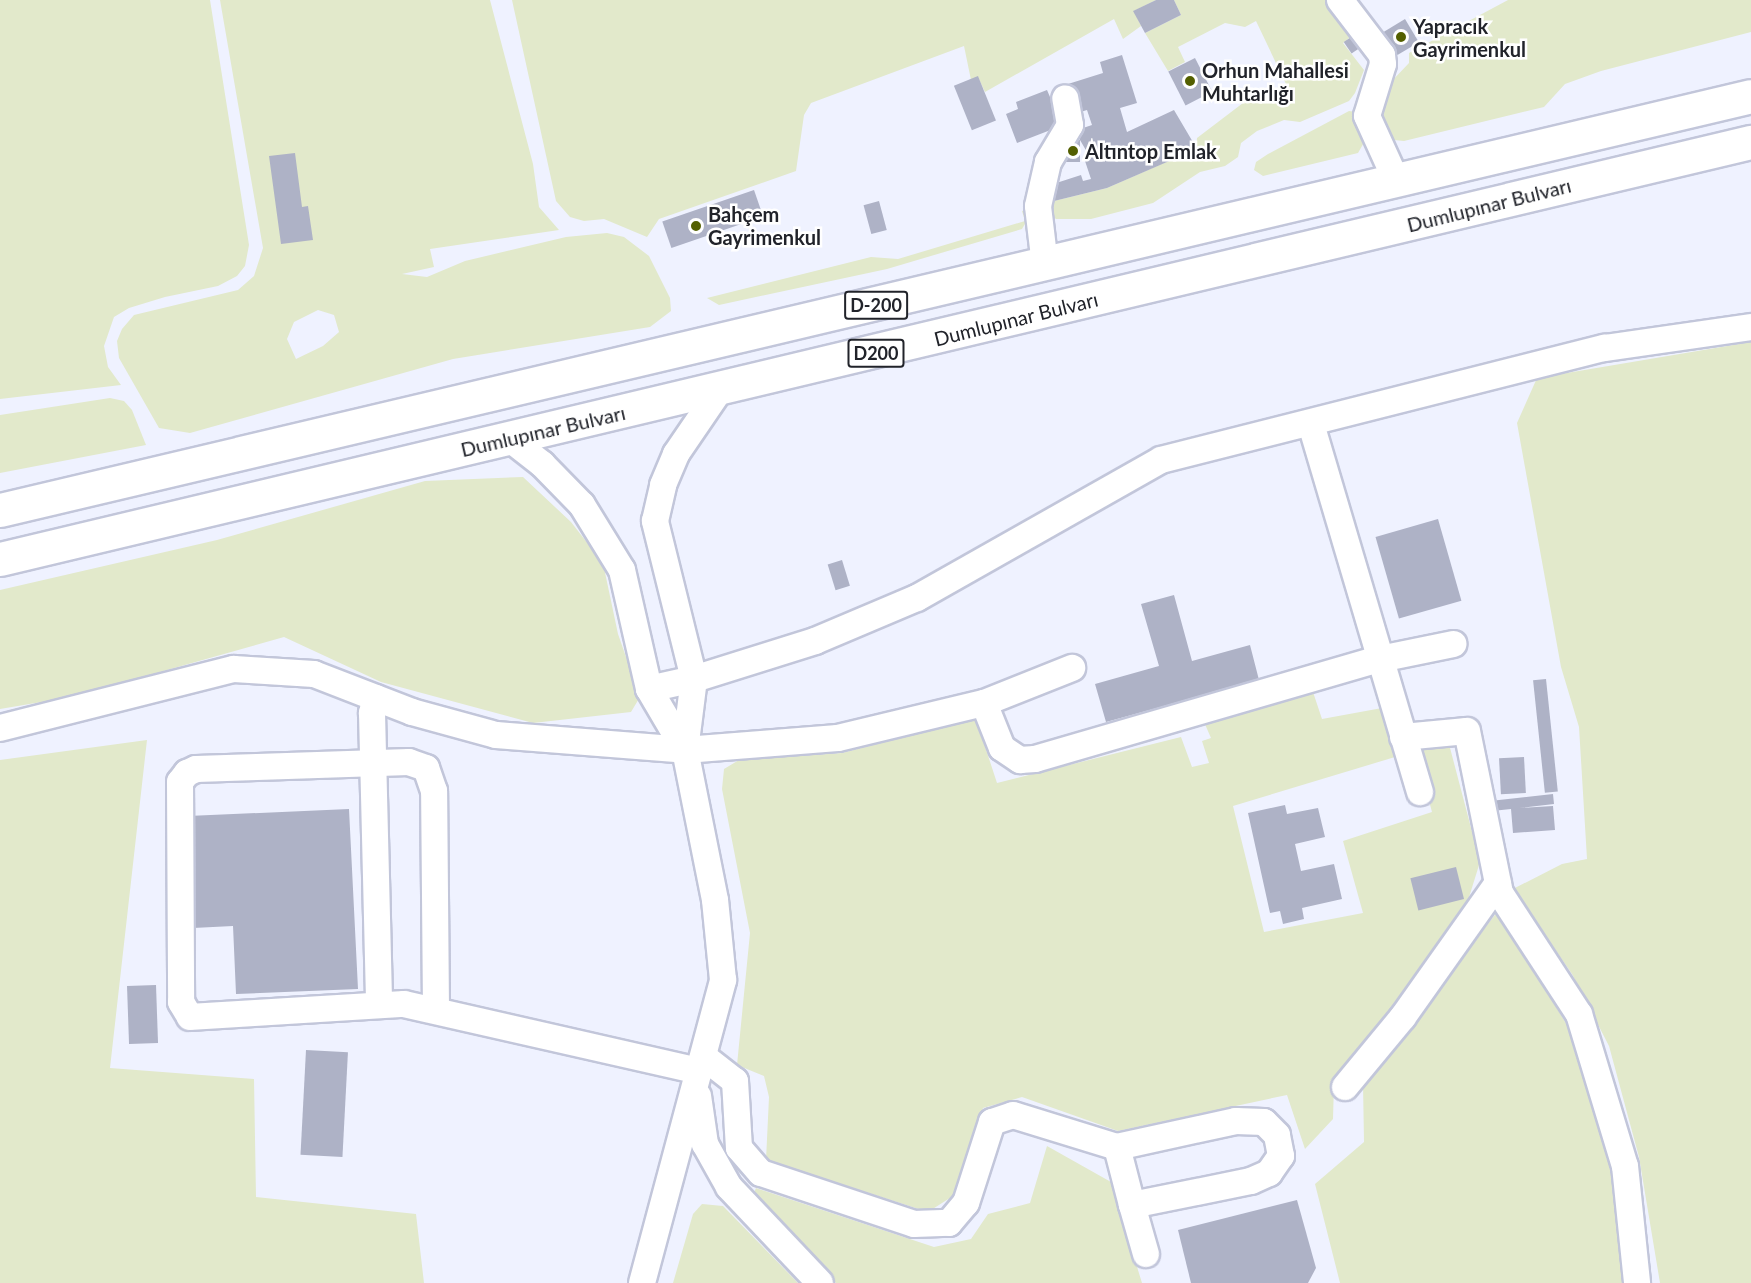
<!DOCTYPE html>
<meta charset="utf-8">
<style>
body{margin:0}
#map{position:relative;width:1751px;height:1283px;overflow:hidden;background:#eff2ff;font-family:Lato,sans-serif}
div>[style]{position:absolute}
.green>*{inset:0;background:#e2e9cb}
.building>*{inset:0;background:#aeb2c6;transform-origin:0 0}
.roads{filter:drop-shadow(2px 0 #c2c6da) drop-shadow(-2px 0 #c2c6da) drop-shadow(0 2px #c2c6da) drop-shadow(0 -2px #c2c6da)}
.minor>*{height:26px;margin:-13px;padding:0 13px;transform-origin:13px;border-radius:13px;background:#fff}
.highway>*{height:33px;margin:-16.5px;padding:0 16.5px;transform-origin:16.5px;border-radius:16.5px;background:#fff}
.dots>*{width:16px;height:16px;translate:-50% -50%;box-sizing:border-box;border:3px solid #fff;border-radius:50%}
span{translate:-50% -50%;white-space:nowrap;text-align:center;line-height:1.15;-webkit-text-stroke:5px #fff;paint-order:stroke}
.shield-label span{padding:2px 4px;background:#fff;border:2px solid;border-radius:4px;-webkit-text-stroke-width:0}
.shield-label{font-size:18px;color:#21232a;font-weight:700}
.poi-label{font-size:20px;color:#21232a;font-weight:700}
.left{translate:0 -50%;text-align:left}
.street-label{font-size:20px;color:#21232a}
</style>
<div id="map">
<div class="green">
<div style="clip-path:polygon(0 0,210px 0,249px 245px,245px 266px,237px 276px,218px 286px,165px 297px,129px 308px,114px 317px,104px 346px,108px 367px,121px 385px,0 399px)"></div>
<div style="clip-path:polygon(evenodd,220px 0,490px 0,533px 164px,539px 207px,559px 230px,430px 249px,434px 267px,402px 274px,427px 277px,465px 261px,566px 237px,607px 233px,624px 237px,649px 256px,670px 298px,671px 311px,650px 327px,453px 359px,190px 433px,159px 428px,119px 358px,117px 341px,122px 329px,134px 315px,238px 290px,254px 276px,263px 248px,220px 0,318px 310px,334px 315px,339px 332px,323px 346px,296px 359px,287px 339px,294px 322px,318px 310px)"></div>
<div style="clip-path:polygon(512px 0,1156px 0,1134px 11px,1141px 26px,1123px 39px,1114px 19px,985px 92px,978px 77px,971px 80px,964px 46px,811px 103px,804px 115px,796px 171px,659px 219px,647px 237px,604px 219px,584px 221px,570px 217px,556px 201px)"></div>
<div style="clip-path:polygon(1174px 0,1328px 0,1354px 34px,1343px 43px,1364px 70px,1355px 93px,1349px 101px,1300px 122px,1284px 120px,1257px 131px,1241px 143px,1238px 157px,1225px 166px,1200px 172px,1153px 203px,1091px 219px,1056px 219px,1051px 215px,1050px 202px,1107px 188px,1196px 149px,1197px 138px,1243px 103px,1286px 84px,1256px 21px,1245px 27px,1225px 23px,1178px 47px,1185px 62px,1168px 71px,1145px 33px,1181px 15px)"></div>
<div style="clip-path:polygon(1508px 0,1751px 0,1751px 32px,1601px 71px,1565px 84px,1544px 107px,1404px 141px,1394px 140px,1383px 120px,1384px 104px,1390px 83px,1409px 63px,1409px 53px)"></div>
<div style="clip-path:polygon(1349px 111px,1356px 112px,1366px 139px,1358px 153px,1263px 176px,1254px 170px,1256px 162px,1268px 154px)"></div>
<div style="clip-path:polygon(1035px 207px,1022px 229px,887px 269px,719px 305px,707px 298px,871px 257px,898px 259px,1025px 221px,1022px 211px)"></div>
<div style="clip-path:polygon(1751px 342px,1751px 1283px,1660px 1283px,1639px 1157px,1609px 1046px,1572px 974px,1513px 889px,1562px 864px,1587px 859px,1579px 727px,1561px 667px,1517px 423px,1537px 378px)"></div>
<div style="clip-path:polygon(110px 398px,124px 401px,132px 410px,146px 445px,0 473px,0 415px)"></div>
<div style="clip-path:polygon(523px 477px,571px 522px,603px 563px,618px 634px,640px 697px,631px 712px,533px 723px,381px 682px,284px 637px,71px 697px,0 709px,0 590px,217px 540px,425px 481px)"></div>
<div style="clip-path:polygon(1312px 689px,1322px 719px,1382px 708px,1395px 757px,1233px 806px,1264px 932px,1363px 913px,1343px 841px,1432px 812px,1416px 752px,1449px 744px,1480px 862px,1465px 910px,1334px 1084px,1333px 1119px,1305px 1149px,1287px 1095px,1118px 1131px,1022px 1097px,983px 1108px,953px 1196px,928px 1212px,766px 1160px,769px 1097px,764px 1076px,737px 1065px,750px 933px,722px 789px,724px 769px,739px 760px,842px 753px,976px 719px,997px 783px,1181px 737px,1192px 767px,1209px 763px,1202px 741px,1211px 738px,1204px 722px)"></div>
<div style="clip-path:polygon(147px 740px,110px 1068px,254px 1079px,256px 1197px,416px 1214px,424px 1283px,0 1283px,0 760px)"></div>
<div style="clip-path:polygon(1498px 911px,1567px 1025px,1617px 1188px,1624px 1283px,1340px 1283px,1315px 1184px,1364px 1142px,1363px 1084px)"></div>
<div style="clip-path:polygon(1047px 1146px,1111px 1182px,1142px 1283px,836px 1283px,752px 1197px,756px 1188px,934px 1247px,971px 1239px,988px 1214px,1030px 1203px)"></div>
<div style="clip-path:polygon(702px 1204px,723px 1206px,798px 1283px,673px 1283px,693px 1214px)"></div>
</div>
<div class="building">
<div style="clip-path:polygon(1156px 0,1174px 0,1181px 15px,1145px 33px,1133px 11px)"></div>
<div style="left:1405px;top:19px;width:27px;height:25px;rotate:59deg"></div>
<div style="left:1357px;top:33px;width:14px;height:16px;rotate:56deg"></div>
<div style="clip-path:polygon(1122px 55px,1137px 103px,1120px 108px,1127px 132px,1174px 110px,1197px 149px,1107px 188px,1050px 202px,1047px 186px,1081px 175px,1083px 181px,1091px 179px,1085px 161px,1091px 159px,1080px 140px,1080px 162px,1066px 162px,1066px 140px,1080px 140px,1077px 130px,1092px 125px,1087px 110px,1077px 113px,1068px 84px,1103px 73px,1100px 62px)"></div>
<div style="left:1195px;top:58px;width:38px;height:30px;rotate:63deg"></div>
<div style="left:978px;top:76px;width:48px;height:26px;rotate:68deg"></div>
<div style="clip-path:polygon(1047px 90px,1050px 97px,1055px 95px,1066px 124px,1017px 143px,1006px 114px,1018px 109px,1016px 102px)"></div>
<div style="clip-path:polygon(295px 153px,302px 207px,308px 206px,313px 240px,281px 244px,269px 156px)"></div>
<div style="left:754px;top:190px;width:28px;height:97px;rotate:71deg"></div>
<div style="left:879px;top:201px;width:30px;height:16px;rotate:75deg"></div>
<div style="left:1438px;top:519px;width:85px;height:65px;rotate:74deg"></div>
<div style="left:842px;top:560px;width:27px;height:15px;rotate:73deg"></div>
<div style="clip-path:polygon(1174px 595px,1192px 661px,1250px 645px,1259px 680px,1106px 722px,1095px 684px,1159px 666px,1141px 604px)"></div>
<div style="left:1546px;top:679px;width:113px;height:13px;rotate:84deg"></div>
<div style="left:1524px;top:757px;width:36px;height:25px;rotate:87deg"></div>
<div style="clip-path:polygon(1553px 794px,1554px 804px,1519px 808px,1553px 806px,1555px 830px,1513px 833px,1511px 809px,1492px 811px,1490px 801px)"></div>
<div style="clip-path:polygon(1285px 805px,1287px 814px,1318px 808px,1325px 837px,1295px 844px,1301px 871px,1334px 864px,1342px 899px,1302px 908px,1304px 919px,1283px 924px,1280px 911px,1270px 913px,1248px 813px)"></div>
<div style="clip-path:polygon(349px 809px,358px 989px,236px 994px,233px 926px,193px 928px,188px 816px)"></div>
<div style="left:1456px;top:867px;width:33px;height:47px;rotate:76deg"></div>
<div style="left:156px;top:985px;width:58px;height:29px;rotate:88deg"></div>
<div style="left:306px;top:1050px;width:42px;height:105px;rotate:3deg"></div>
<div style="clip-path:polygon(1297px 1200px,1316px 1268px,1308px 1283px,1191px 1283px,1178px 1230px)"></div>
</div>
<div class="roads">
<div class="minor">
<div style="left:1340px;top:0;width:69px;rotate:52.6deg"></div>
<div style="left:1382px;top:55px;width:9px;rotate:84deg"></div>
<div style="left:1383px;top:64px;width:54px;rotate:107.1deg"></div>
<div style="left:1367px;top:116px;width:72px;rotate:65.6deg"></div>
<div style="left:1045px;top:265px;width:59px;rotate:-96.8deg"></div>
<div style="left:1038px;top:206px;width:45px;rotate:-77.2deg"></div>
<div style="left:1048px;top:162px;width:43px;rotate:-59.3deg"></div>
<div style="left:1070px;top:125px;width:27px;rotate:-100deg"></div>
<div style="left:1311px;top:424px;width:384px;rotate:73.5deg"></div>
<div style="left:510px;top:439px;width:41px;rotate:38deg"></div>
<div style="left:542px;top:464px;width:57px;rotate:45.7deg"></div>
<div style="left:582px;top:505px;width:76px;rotate:58.4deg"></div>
<div style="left:622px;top:570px;width:122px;rotate:77.2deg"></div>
<div style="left:649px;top:689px;width:71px;rotate:59.5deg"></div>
<div style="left:649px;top:689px;width:46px;rotate:-12.5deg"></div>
<div style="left:694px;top:679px;width:127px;rotate:-17.4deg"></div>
<div style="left:815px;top:641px;width:111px;rotate:-22.9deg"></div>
<div style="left:917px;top:598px;width:280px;rotate:-29.5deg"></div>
<div style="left:1161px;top:460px;width:458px;rotate:-14.2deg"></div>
<div style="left:1605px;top:348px;width:148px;rotate:-8.2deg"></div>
<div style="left:376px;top:698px;width:16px;rotate:105deg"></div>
<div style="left:372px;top:713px;width:290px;rotate:88.6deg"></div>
<div style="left:984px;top:703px;width:48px;rotate:68.2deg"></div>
<div style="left:1002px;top:748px;width:22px;rotate:34deg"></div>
<div style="left:1020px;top:760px;width:15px;rotate:-4deg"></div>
<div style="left:1035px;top:759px;width:359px;rotate:-16.2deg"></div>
<div style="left:1380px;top:659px;width:75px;rotate:-11.6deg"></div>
<div style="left:0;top:728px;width:241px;rotate:-14.2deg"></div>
<div style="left:234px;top:669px;width:80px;rotate:3.6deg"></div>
<div style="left:314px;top:674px;width:105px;rotate:21.2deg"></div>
<div style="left:412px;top:712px;width:87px;rotate:15.3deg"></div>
<div style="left:496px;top:735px;width:190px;rotate:4.5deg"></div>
<div style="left:685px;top:750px;width:153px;rotate:-4.5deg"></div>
<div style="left:838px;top:738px;width:150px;rotate:-13.5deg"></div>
<div style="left:984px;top:703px;width:95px;rotate:-21.7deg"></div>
<div style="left:1403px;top:737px;width:64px;rotate:-5.4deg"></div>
<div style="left:1467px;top:731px;width:165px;rotate:78.5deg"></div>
<div style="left:1500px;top:893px;width:145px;rotate:56.9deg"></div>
<div style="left:1579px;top:1014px;width:159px;rotate:73.2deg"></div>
<div style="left:1625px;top:1166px;width:118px;rotate:84.1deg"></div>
<div style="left:436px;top:1009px;width:218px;rotate:-90.5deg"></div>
<div style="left:434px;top:791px;width:24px;rotate:-109deg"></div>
<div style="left:426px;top:768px;width:18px;rotate:-161deg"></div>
<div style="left:409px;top:762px;width:213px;rotate:178.1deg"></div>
<div style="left:196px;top:769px;width:10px;rotate:156deg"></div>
<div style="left:187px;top:773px;width:11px;rotate:128deg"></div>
<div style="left:180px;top:782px;width:220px;rotate:89.7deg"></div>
<div style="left:181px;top:1002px;width:17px;rotate:59deg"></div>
<div style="left:190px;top:1017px;width:214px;rotate:-3.5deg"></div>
<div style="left:404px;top:1004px;width:303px;rotate:12.8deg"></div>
<div style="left:704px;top:1057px;width:39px;rotate:38deg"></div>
<div style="left:735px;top:1081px;width:67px;rotate:86.6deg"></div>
<div style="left:739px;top:1148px;width:33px;rotate:49deg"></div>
<div style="left:761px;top:1173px;width:161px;rotate:18.4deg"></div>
<div style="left:914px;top:1224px;width:35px;rotate:-2deg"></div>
<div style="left:949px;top:1223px;width:26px;rotate:-50deg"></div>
<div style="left:966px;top:1203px;width:85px;rotate:-72.2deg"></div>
<div style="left:992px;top:1122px;width:22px;rotate:-18deg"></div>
<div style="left:1013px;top:1115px;width:109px;rotate:17.1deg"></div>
<div style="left:1117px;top:1147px;width:60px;rotate:75.5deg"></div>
<div style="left:1132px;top:1205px;width:121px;rotate:-11.4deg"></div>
<div style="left:1251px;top:1181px;width:20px;rotate:-24deg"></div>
<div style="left:1269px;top:1173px;width:21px;rotate:-55deg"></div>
<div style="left:1281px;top:1156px;width:21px;rotate:-101deg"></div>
<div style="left:1277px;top:1135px;width:18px;rotate:-135deg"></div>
<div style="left:1264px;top:1122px;width:28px;rotate:-178deg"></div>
<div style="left:1236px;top:1121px;width:122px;rotate:167.7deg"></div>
<div style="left:1345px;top:1087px;width:91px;rotate:-50.4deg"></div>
<div style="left:1403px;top:1017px;width:164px;rotate:-54.7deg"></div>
<div style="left:698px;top:1096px;width:49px;rotate:81.7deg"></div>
<div style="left:705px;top:1144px;width:49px;rotate:60.8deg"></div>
<div style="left:729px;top:1187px;width:132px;rotate:46.5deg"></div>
<div style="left:1132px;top:1205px;width:51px;rotate:74.1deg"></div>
<div style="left:642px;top:1283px;width:314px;rotate:-75deg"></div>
<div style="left:723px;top:980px;width:80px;rotate:-95.7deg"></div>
<div style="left:715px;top:900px;width:153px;rotate:-101.3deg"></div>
<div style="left:685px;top:750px;width:72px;rotate:-82.8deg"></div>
<div style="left:694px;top:679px;width:163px;rotate:-103.9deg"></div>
<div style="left:655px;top:521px;width:37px;rotate:-77deg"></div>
<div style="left:663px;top:485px;width:34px;rotate:-67deg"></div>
<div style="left:676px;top:454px;width:76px;rotate:-55.7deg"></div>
</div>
<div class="highway">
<div style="left:0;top:510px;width:1799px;rotate:-13.3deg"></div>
<div style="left:0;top:559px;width:1800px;rotate:-13.4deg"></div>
</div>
</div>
<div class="dots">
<div style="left:1401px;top:37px;background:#535f00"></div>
<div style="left:1190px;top:81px;background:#535f00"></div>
<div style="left:1073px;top:151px;background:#535f00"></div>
<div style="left:696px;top:226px;background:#535f00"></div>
</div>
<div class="shield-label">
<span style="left:876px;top:305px">D-200</span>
<span style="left:876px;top:353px">D200</span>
</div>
<div class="poi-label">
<span class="left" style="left:1413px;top:38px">Yapracık<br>Gayrimenkul</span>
<span class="left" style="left:1202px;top:82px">Orhun Mahallesi<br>Muhtarlığı</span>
<span class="left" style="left:1085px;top:151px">Altıntop Emlak</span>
<span class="left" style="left:708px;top:226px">Bahçem<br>Gayrimenkul</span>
</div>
<div class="street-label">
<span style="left:1489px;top:205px;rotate:-14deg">Dumlupınar Bulvarı</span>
<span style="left:1016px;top:319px;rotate:-14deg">Dumlupınar Bulvarı</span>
<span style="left:543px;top:431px;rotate:-13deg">Dumlupınar Bulvarı</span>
</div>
</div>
